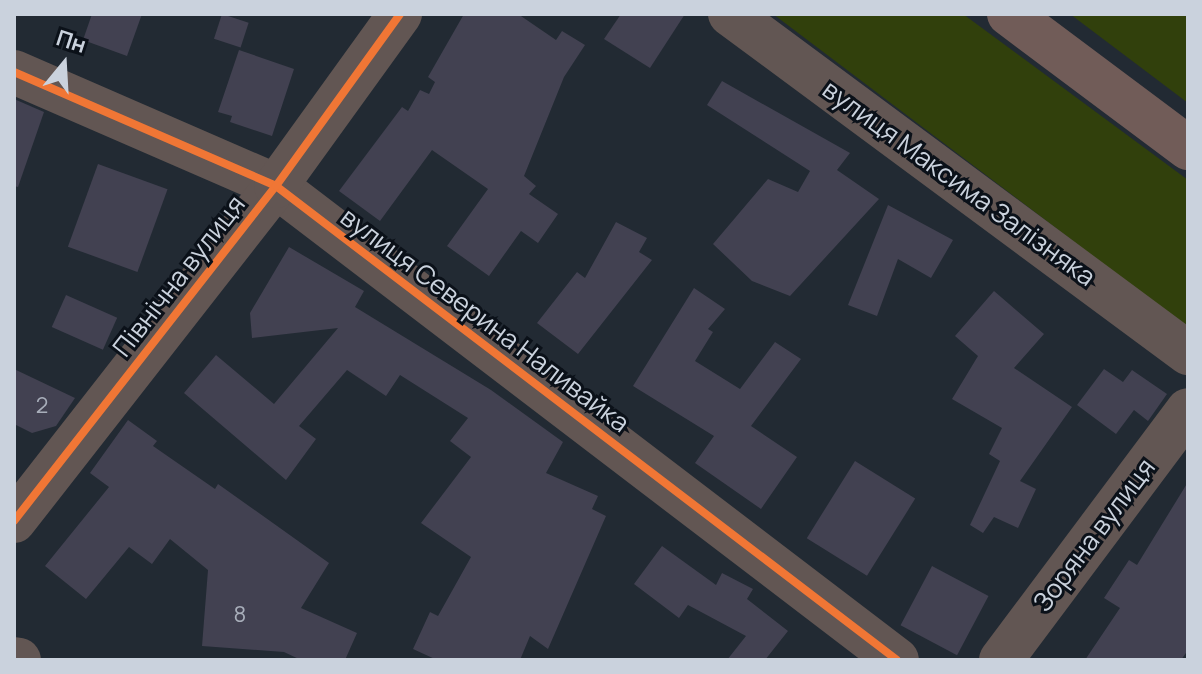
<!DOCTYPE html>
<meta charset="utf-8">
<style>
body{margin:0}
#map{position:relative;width:1202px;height:674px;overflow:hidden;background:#222a33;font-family:Manrope,sans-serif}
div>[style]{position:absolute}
.green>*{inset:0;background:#31400c}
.building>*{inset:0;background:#424151;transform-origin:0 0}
.minor>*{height:44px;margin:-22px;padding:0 22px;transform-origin:22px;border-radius:22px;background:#625653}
.major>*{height:44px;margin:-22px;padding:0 22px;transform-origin:22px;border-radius:22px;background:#715c58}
.cycleway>*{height:8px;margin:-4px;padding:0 4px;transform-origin:4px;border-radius:4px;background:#f07635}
span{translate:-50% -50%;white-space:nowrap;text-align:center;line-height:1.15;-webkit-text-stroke:6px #0b1119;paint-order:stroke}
.number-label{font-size:22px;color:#a8aeba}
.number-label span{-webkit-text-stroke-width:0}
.street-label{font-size:26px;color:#cad2dd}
.frame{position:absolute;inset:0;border:16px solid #cad2dd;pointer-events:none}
.north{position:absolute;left:24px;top:24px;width:80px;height:80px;-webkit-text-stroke:6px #0b1119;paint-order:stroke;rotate:18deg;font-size:22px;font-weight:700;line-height:32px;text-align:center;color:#cad2dd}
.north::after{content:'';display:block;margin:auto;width:28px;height:36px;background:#cad2dd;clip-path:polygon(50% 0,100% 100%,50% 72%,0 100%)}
</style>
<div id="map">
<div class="green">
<div style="clip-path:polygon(773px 14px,963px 14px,1188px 180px,1188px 328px)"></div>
<div style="clip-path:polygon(1070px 14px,1188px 14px,1188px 103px)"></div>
</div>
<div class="building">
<div style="clip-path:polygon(92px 14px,142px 14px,127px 56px,83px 40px)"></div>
<div style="left:222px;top:14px;width:28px;height:26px;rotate:18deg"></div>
<div style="clip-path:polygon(464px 14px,518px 14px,556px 40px,562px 31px,585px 45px,564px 77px,524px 176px,536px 186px,529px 194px,558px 214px,538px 243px,521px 231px,489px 276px,447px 246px,488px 189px,432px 150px,380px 221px,339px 191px,402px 107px,408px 111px,420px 90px,429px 94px,435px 82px,428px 77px)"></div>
<div style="clip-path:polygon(621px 14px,685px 14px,650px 68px,604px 39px)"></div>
<div style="clip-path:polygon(239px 50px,294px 69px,272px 136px,230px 122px,232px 116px,218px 112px)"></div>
<div style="clip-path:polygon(722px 81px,850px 153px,837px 170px,879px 199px,790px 296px,752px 281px,713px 244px,768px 179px,798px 192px,810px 171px,707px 105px)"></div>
<div style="clip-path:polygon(14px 99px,44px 112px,18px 187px,14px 186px)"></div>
<div style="left:98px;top:164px;width:74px;height:88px;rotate:20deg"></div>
<div style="clip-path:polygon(888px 205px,953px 240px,931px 278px,898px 259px,877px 316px,848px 305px)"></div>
<div style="clip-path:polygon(616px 222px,647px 238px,639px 252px,652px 260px,578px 354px,537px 323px,577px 272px,585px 278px)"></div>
<div style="clip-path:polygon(289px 247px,364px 291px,355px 307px,491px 390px,563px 442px,546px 473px,598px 496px,592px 509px,606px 516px,548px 649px,530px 636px,520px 660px,437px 660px,413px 649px,430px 612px,438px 616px,471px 557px,421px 523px,471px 457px,450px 441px,468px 418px,400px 375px,386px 396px,347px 370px,299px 426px,316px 439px,286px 480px,184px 393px,216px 355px,274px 404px,338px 328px,252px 338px,250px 313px)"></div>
<div style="clip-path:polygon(694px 288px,725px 309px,708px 329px,713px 332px,695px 361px,740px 389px,775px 342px,801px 359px,751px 426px,797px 457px,761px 509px,695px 463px,714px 436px,633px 386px)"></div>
<div style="clip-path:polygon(994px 291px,1044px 334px,1014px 368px,1072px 407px,1020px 481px,1036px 489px,1018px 528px,994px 517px,983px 533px,970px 525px,1000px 461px,989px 454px,1002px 428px,952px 399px,978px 356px,955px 336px)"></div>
<div style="left:66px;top:295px;width:56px;height:35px;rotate:24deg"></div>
<div style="clip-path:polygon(14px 369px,75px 398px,56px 426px,32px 433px,14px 424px)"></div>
<div style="clip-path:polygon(1104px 369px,1123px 382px,1132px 370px,1167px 394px,1148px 421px,1134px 410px,1116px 434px,1077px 405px)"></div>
<div style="clip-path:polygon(128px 420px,157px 441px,153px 446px,215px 489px,218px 484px,329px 563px,301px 608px,357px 633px,345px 660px,301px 660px,284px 652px,202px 646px,208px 570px,170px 539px,152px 564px,129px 547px,86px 599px,45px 566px,109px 487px,90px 473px)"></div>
<div style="left:855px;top:461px;width:71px;height:91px;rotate:32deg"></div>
<div style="clip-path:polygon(1188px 482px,1188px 650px,1181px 660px,1085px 660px,1120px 608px,1104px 598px,1129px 560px,1137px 565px)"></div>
<div style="clip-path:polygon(662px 546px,716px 585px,722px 573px,753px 589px,747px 599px,788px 631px,765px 660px,727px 660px,746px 636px,688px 605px,679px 618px,634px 584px)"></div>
<div style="left:932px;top:566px;width:64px;height:67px;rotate:28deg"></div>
</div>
<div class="minor">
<div style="left:730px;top:14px;width:570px;rotate:36.51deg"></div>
<div style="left:14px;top:72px;width:286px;rotate:23.5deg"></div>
<div style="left:276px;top:186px;width:781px;rotate:37.35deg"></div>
<div style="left:14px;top:521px;width:425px;rotate:-52deg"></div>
<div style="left:276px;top:186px;width:212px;rotate:-54.2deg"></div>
<div style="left:14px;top:659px;width:5px;rotate:11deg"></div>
<div style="left:1001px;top:660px;width:312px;rotate:-53.2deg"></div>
</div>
<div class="major">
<div style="left:1009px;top:14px;width:224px;rotate:36.8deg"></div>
</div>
<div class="cycleway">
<div style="left:14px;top:72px;width:286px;rotate:23.5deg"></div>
<div style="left:276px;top:186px;width:781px;rotate:37.35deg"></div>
<div style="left:14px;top:521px;width:425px;rotate:-52deg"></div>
<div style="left:276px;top:186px;width:212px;rotate:-54.2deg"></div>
</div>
<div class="number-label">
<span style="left:42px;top:406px">2</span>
<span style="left:240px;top:615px">8</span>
</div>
<div class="street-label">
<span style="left:959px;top:183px;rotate:36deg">вулиця Максима Залізняка</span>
<span style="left:179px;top:276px;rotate:-52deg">Північна вулиця</span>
<span style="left:485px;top:320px;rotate:37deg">вулиця Северина Наливайка</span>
<span style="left:1094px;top:535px;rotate:-53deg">Зоряна вулиця</span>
</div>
<div class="frame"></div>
<div class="north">Пн</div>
</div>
